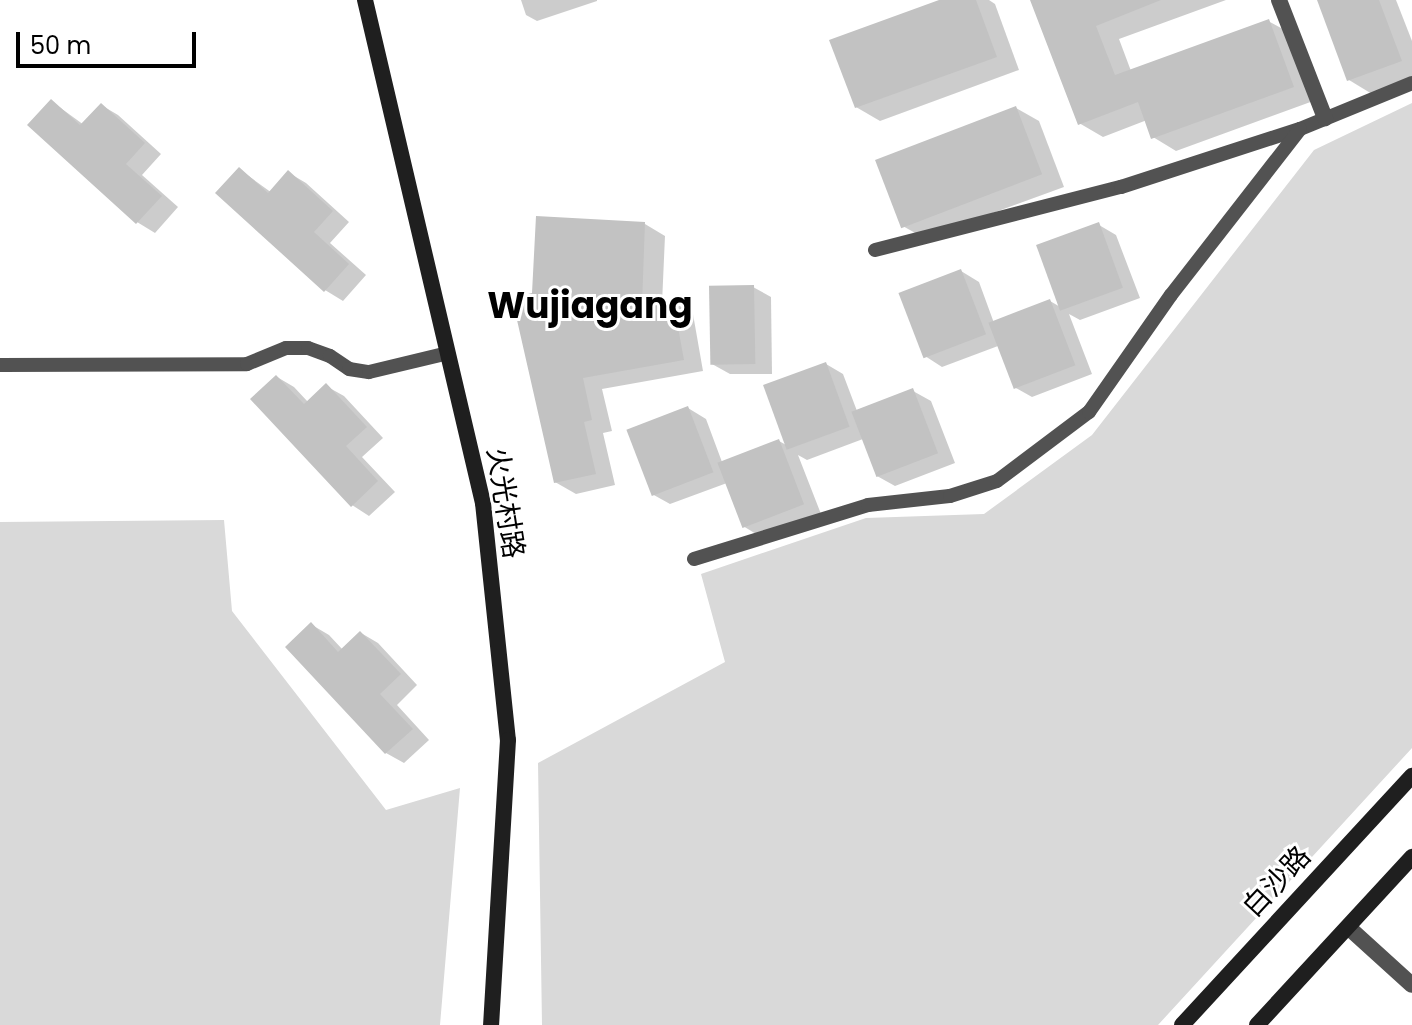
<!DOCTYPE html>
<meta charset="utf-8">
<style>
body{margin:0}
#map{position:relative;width:1412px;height:1025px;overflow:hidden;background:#fff;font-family:Poppins,"Noto Sans SC",sans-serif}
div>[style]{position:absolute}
.green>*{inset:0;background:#d9d9d9}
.shadow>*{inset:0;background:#0003}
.building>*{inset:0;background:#c2c2c2;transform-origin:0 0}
.lane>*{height:14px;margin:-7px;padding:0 7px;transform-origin:7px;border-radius:7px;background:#525252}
.street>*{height:16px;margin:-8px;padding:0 8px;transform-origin:8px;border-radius:8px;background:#525252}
.secondary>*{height:16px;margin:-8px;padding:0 8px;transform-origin:8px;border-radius:8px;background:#1f1f1f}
span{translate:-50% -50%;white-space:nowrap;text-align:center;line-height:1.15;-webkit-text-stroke:6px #fff;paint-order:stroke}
.street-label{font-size:28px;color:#000}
.district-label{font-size:36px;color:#000;font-weight:700}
.scale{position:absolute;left:16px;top:32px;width:180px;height:36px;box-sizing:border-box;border:4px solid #000;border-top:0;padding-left:10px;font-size:24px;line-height:28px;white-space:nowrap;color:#000;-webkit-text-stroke:6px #fff;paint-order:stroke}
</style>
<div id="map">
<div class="green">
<div style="clip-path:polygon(1412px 103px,1412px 748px,1158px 1025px,542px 1025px,538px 763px,725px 662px,701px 574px,866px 518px,984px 514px,1092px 435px,1314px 150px)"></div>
<div style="clip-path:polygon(224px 520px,232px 611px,386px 810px,460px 788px,440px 1025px,0 1025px,0 522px)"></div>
</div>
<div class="shadow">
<div style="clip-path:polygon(521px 0,597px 0,597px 1px,537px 21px,526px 15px)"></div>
<div style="clip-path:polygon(945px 0,989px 0,995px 4px,1019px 70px,880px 121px,856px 107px)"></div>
<div style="clip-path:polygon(1032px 0,1226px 0,1119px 39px,1131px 71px,1268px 21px,1292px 34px,1316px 100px,1176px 151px,1153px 137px,1147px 120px,1103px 137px,1079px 123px)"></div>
<div style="clip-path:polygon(1319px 0,1396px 0,1412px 41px,1412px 79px,1372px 94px,1349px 80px)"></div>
<div style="clip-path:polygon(51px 101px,84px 125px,101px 105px,118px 115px,161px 154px,142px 175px,178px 207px,155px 233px,137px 222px)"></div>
<div style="clip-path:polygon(1016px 108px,1039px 121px,1064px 187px,924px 238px,901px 225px)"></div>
<div style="clip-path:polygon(239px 169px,272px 193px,289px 173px,306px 183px,349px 222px,330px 243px,366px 275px,343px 301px,325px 290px)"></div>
<div style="clip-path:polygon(645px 224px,665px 236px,662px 304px,673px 302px,693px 314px,703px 371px,602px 389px,612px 431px,603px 433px,615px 485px,576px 494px,555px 482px,534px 295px)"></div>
<div style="clip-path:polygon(1099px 225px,1116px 235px,1140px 298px,1080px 320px,1069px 314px,1092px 374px,1032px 397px,1014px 387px,998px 346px,942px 367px,925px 356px,961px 271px,979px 282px,994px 323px,1050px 301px,1062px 308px)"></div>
<div style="clip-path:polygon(753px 287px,771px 297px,772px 374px,730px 374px,712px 364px)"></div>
<div style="clip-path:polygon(826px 364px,843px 374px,857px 411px,913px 391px,931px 401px,955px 463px,895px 486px,877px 476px,863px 439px,807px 460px,798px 455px,821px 514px,761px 537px,743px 526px,727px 483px,670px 504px,652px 494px,688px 408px,706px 419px,722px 462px,779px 441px,788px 446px)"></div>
<div style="clip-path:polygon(277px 377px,294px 387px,308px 402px,326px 386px,344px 396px,383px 438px,362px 457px,395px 492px,369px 516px,352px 505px)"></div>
<div style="clip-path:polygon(312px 625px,329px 635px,343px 650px,361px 633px,378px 643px,417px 685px,397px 705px,429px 740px,404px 763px,386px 753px,288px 647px)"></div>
</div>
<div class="building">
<div style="clip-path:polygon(939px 0,976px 0,997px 57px,855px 108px,829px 40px)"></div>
<div style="clip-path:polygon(1030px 0,1161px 0,1096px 26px,1115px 75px,1269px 19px,1294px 87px,1151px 139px,1138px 102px,1078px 125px)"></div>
<div style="clip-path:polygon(1317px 0,1379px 0,1402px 61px,1347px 81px)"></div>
<div style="clip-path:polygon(51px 99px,80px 125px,101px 103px,145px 143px,126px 164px,162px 196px,136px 224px,27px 125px)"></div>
<div style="left:1016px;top:106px;width:73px;height:151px;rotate:69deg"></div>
<div style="clip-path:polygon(239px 167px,268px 193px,288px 170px,333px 211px,314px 232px,349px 264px,324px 292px,215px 193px)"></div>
<div style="clip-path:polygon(536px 216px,645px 222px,642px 305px,673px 300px,684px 360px,583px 378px,592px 420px,584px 422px,596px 474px,554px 483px,512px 298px,532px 293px)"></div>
<div style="left:1099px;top:222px;width:70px;height:67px;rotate:70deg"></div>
<div style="left:961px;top:269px;width:70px;height:67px;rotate:69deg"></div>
<div style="left:754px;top:285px;width:79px;height:45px;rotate:89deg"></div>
<div style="left:1050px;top:299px;width:71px;height:66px;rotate:69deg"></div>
<div style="left:826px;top:362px;width:69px;height:67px;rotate:70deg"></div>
<div style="clip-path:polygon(276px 375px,304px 404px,326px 383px,367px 427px,346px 446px,378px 481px,351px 507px,250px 399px)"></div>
<div style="left:913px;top:388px;width:70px;height:66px;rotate:69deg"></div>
<div style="left:688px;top:406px;width:71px;height:66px;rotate:69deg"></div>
<div style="left:779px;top:439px;width:70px;height:66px;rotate:69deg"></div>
<div style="clip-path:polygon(311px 622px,338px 652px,360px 631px,401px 674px,380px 694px,413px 729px,385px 754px,285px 647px)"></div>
</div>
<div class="lane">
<div style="left:875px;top:250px;width:254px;rotate:-14.4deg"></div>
<div style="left:1121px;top:187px;width:188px;rotate:-18deg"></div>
<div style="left:1300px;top:129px;width:121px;rotate:-22.3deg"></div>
<div style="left:0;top:365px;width:247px;rotate:-0.2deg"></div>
<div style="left:247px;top:364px;width:42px;rotate:-22.3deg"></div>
<div style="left:286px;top:348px;width:22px"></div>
<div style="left:308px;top:348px;width:23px;rotate:20deg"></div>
<div style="left:330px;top:356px;width:23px;rotate:34deg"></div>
<div style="left:349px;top:369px;width:20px;rotate:9deg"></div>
<div style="left:369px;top:372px;width:81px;rotate:-13.5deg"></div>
<div style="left:694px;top:559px;width:182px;rotate:-17.2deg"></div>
<div style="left:868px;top:505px;width:82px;rotate:-6.3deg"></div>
<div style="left:950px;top:496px;width:49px;rotate:-17.7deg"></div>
<div style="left:997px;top:481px;width:115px;rotate:-36.9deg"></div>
<div style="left:1089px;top:412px;width:143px;rotate:-55deg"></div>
<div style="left:1171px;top:295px;width:210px;rotate:-52.1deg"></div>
</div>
<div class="street">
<div style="left:1279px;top:0;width:127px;rotate:68.7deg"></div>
<div style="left:1348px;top:927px;width:86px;rotate:42.2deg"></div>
</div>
<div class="secondary">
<div style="left:365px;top:0;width:517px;rotate:76.8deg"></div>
<div style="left:483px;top:503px;width:238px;rotate:84deg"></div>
<div style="left:508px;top:740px;width:286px;rotate:93.4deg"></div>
<div style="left:1182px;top:1025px;width:339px;rotate:-47.3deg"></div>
<div style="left:1257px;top:1025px;width:229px;rotate:-47.3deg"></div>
</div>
<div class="street-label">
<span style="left:505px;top:503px;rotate:81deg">火光村路</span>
<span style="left:1277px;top:882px;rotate:-47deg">白沙路</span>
</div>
<div class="district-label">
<span style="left:590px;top:306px">Wujiagang</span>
</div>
<div class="scale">50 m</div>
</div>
